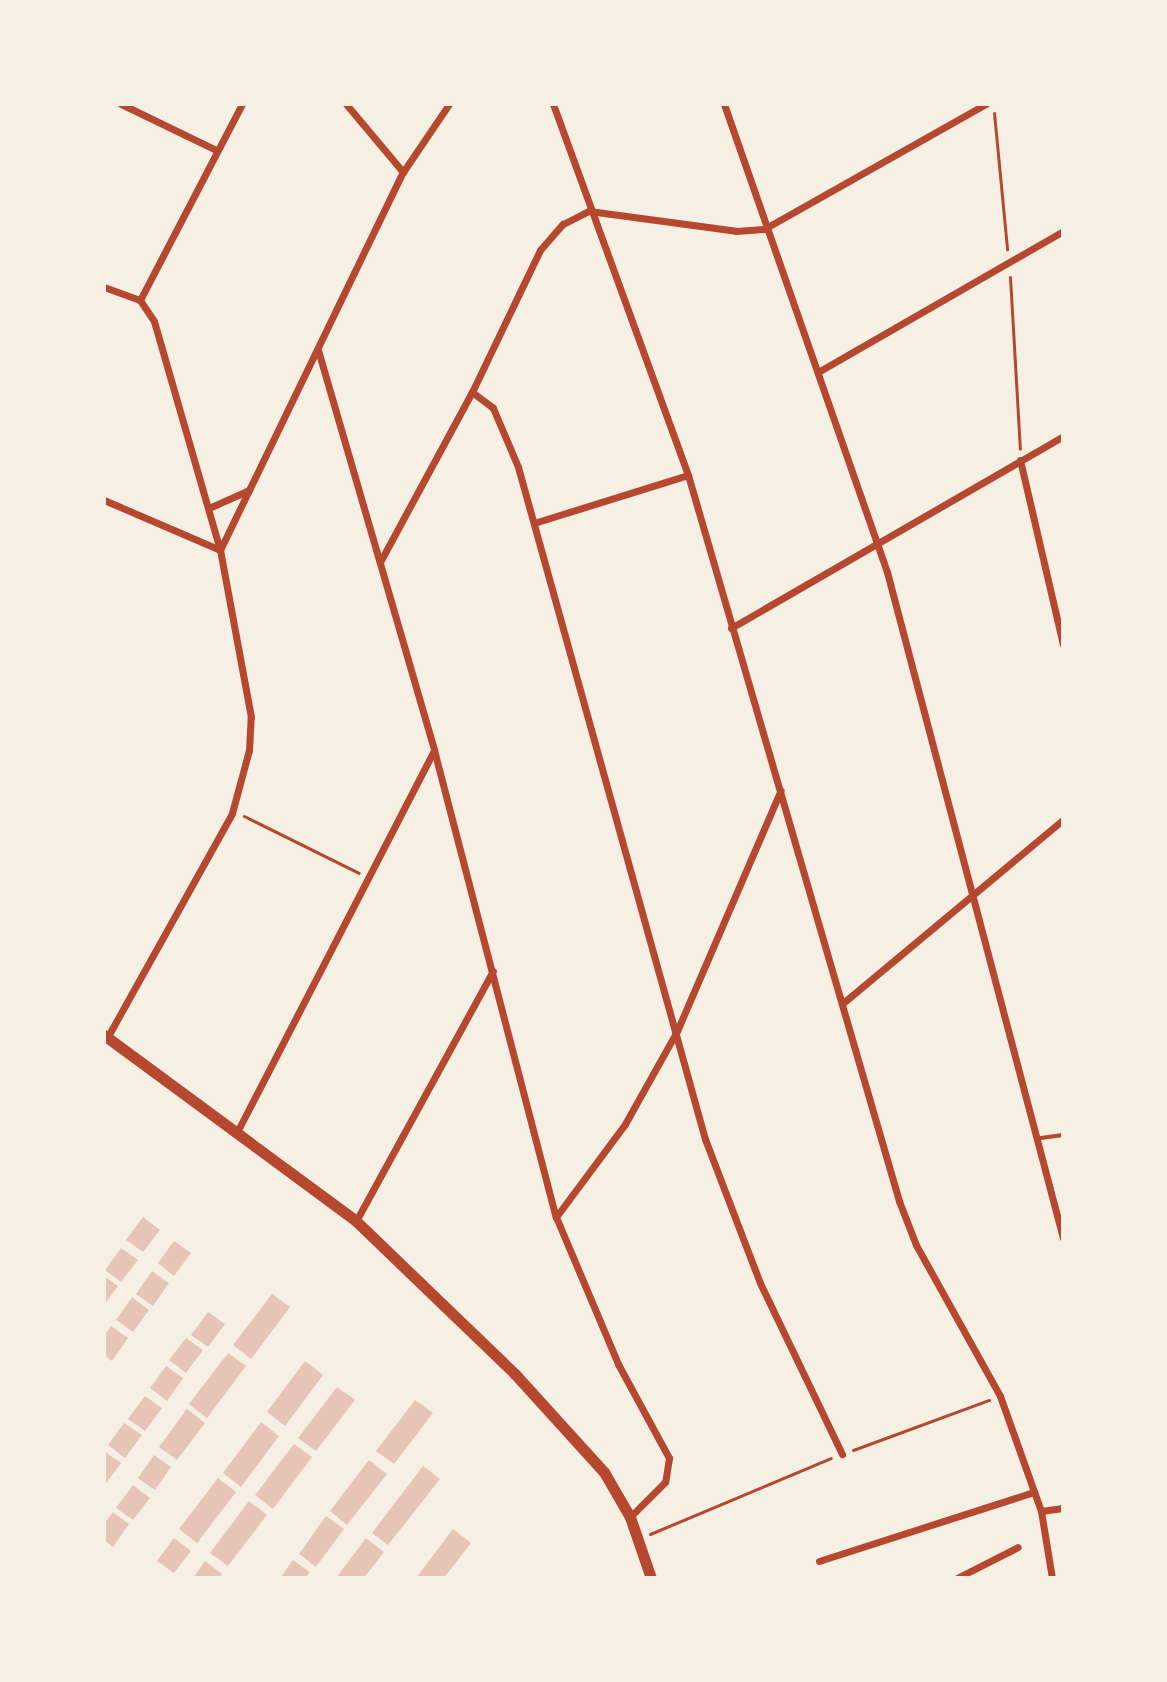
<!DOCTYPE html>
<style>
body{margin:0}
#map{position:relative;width:1167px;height:1682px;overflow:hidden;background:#f6efe4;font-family:Jost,sans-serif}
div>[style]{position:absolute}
.building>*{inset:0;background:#e6c5b7}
.path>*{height:3px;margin:-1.5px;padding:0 1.5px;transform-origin:1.5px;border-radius:1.5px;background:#b5482f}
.service>*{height:4px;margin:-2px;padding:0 2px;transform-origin:2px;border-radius:2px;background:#b5482f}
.minor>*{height:7px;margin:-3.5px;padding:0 3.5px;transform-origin:3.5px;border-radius:3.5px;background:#b5482f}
.secondary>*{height:11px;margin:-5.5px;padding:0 5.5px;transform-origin:5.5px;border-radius:5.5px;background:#b5482f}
span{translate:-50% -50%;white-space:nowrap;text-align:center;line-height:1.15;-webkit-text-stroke:7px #f6efe4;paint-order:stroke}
.frame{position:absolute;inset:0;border:106px solid #f6efe4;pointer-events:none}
</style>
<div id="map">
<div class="building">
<div style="clip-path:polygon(143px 1217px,160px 1230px,143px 1252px,126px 1240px)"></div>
<div style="clip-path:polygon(174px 1241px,191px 1253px,174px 1276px,158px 1263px)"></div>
<div style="clip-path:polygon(121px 1248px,138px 1260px,121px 1282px,105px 1270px)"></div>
<div style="clip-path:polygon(152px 1271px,169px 1283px,153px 1306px,136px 1294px)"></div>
<div style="clip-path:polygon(104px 1276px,118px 1286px,104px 1305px)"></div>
<div style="clip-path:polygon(272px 1294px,290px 1307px,251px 1359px,233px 1345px)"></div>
<div style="clip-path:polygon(132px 1297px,149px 1310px,133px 1332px,116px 1320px)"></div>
<div style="clip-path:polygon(208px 1312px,225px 1324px,208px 1347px,191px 1335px)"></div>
<div style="clip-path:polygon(111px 1326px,128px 1338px,112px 1361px,104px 1355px,104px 1336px)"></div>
<div style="clip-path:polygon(186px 1338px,203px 1350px,186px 1373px,169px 1360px)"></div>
<div style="clip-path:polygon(228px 1353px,246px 1366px,207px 1418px,189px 1404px)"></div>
<div style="clip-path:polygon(305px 1361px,323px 1375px,285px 1426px,267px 1412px)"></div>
<div style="clip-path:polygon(166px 1366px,183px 1378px,167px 1401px,150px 1388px)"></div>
<div style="clip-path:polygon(337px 1387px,355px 1400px,316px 1451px,298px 1438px)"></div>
<div style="clip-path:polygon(145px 1396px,162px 1408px,145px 1431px,128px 1419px)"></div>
<div style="clip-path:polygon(415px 1400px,433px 1413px,394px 1464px,376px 1451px)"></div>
<div style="clip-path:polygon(187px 1409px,205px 1423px,177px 1460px,159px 1447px)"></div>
<div style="clip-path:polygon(261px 1422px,279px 1436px,241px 1487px,223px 1473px)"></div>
<div style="clip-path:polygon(124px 1423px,142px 1435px,125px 1458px,108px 1445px)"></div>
<div style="clip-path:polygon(294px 1444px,312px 1457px,273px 1509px,255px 1495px)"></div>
<div style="clip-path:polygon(104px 1451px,121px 1463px,104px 1486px)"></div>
<div style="clip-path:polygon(154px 1455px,171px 1467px,155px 1490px,138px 1478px)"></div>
<div style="clip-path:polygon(369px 1460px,387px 1474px,347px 1525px,330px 1511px)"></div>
<div style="clip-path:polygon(423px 1466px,440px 1479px,388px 1545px,372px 1533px)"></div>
<div style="clip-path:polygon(218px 1478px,236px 1492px,197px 1543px,179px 1529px)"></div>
<div style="clip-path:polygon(133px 1485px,150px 1498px,133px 1520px,116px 1508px)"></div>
<div style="clip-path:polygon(249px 1501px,267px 1515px,228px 1566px,210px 1553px)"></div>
<div style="clip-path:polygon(113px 1512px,129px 1524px,113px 1547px,104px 1540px,104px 1524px)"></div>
<div style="clip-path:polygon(326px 1516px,344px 1529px,316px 1567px,299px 1554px)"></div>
<div style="clip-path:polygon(453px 1529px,471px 1543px,444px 1578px,416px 1578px)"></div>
<div style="clip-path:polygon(174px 1538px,191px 1551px,174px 1573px,157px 1561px)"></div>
<div style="clip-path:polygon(366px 1538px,384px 1552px,364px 1578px,336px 1578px)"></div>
<div style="clip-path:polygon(293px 1560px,310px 1572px,305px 1578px,280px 1578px)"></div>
<div style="clip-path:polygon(205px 1561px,222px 1574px,219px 1578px,193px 1578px)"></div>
</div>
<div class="path">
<div style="left:994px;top:113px;width:137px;rotate:84.5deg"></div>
<div style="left:1010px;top:277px;width:172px;rotate:86.7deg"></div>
<div style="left:244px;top:816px;width:128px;rotate:26.4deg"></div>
<div style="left:853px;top:1450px;width:145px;rotate:-20.2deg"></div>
<div style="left:650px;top:1534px;width:196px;rotate:-22.8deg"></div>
</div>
<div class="service">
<div style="left:1041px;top:1138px;width:22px;rotate:-8deg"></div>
</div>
<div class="minor">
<div style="left:121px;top:104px;width:106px;rotate:25.8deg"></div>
<div style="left:346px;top:104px;width:89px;rotate:50deg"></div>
<div style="left:553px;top:104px;width:395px;rotate:70deg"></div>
<div style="left:688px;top:475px;width:756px;rotate:73.79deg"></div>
<div style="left:899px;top:1201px;width:47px;rotate:68.9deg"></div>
<div style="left:916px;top:1245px;width:173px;rotate:60.9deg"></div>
<div style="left:1000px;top:1396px;width:122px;rotate:70.4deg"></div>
<div style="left:1041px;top:1511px;width:68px;rotate:80.7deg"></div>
<div style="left:724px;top:104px;width:496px;rotate:70.8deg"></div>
<div style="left:887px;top:572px;width:689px;rotate:75.2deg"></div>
<div style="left:104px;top:287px;width:38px;rotate:20deg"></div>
<div style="left:140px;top:300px;width:221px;rotate:-62.5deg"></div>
<div style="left:318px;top:350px;width:416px;rotate:73.8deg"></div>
<div style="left:434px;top:750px;width:483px;rotate:75.4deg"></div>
<div style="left:556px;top:1217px;width:160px;rotate:67.1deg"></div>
<div style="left:618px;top:1364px;width:107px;rotate:61.5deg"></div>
<div style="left:669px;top:1458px;width:24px;rotate:99deg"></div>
<div style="left:665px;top:1482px;width:49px;rotate:135deg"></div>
<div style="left:818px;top:372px;width:283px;rotate:-29.9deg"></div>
<div style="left:472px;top:392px;width:26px;rotate:37deg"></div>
<div style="left:493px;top:408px;width:64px;rotate:67deg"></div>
<div style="left:518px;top:467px;width:698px;rotate:74.45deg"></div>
<div style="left:705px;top:1139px;width:154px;rotate:69.1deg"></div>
<div style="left:760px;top:1283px;width:190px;rotate:64.4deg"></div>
<div style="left:1020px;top:460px;width:190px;rotate:76.9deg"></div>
<div style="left:104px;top:500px;width:126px;rotate:23.3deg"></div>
<div style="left:209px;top:508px;width:44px;rotate:-24.2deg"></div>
<div style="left:534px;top:523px;width:161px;rotate:-17.3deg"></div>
<div style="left:220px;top:550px;width:420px;rotate:-64.2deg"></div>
<div style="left:403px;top:172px;width:82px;rotate:-55.9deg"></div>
<div style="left:380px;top:562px;width:193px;rotate:-61.6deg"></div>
<div style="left:472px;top:392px;width:157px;rotate:-64.4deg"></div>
<div style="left:540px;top:250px;width:35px;rotate:-49deg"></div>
<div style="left:563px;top:224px;width:29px;rotate:-27deg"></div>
<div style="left:589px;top:211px;width:148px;rotate:7.7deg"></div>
<div style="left:736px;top:231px;width:28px;rotate:-4deg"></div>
<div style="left:764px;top:229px;width:255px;rotate:-29.4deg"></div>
<div style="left:731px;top:628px;width:384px;rotate:-30deg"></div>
<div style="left:843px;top:1003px;width:286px;rotate:-39.8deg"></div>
<div style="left:107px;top:1038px;width:257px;rotate:-60.9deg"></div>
<div style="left:232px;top:813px;width:65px;rotate:-74.9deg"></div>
<div style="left:249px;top:750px;width:33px;rotate:-87deg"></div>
<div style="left:251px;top:717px;width:170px;rotate:-100.5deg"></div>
<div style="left:220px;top:550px;width:238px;rotate:-106.1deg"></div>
<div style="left:154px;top:321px;width:25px;rotate:-124deg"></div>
<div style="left:236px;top:1134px;width:432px;rotate:-62.7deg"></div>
<div style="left:556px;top:1217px;width:116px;rotate:-53.4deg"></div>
<div style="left:625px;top:1124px;width:107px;rotate:-60.8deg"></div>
<div style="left:677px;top:1031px;width:262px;rotate:-66.7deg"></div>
<div style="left:356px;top:1221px;width:285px;rotate:-61.3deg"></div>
<div style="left:1041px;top:1511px;width:22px;rotate:-8deg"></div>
<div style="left:819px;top:1561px;width:226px;rotate:-17.8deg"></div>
<div style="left:957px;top:1578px;width:68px;rotate:-26.9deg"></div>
</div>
<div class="secondary">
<div style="left:104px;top:1035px;width:313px;rotate:36.4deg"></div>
<div style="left:356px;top:1221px;width:221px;rotate:43.9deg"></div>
<div style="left:515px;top:1374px;width:132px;rotate:47.8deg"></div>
<div style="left:604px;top:1472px;width:52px;rotate:60deg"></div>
<div style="left:630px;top:1517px;width:65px;rotate:71deg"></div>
</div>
<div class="frame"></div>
</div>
